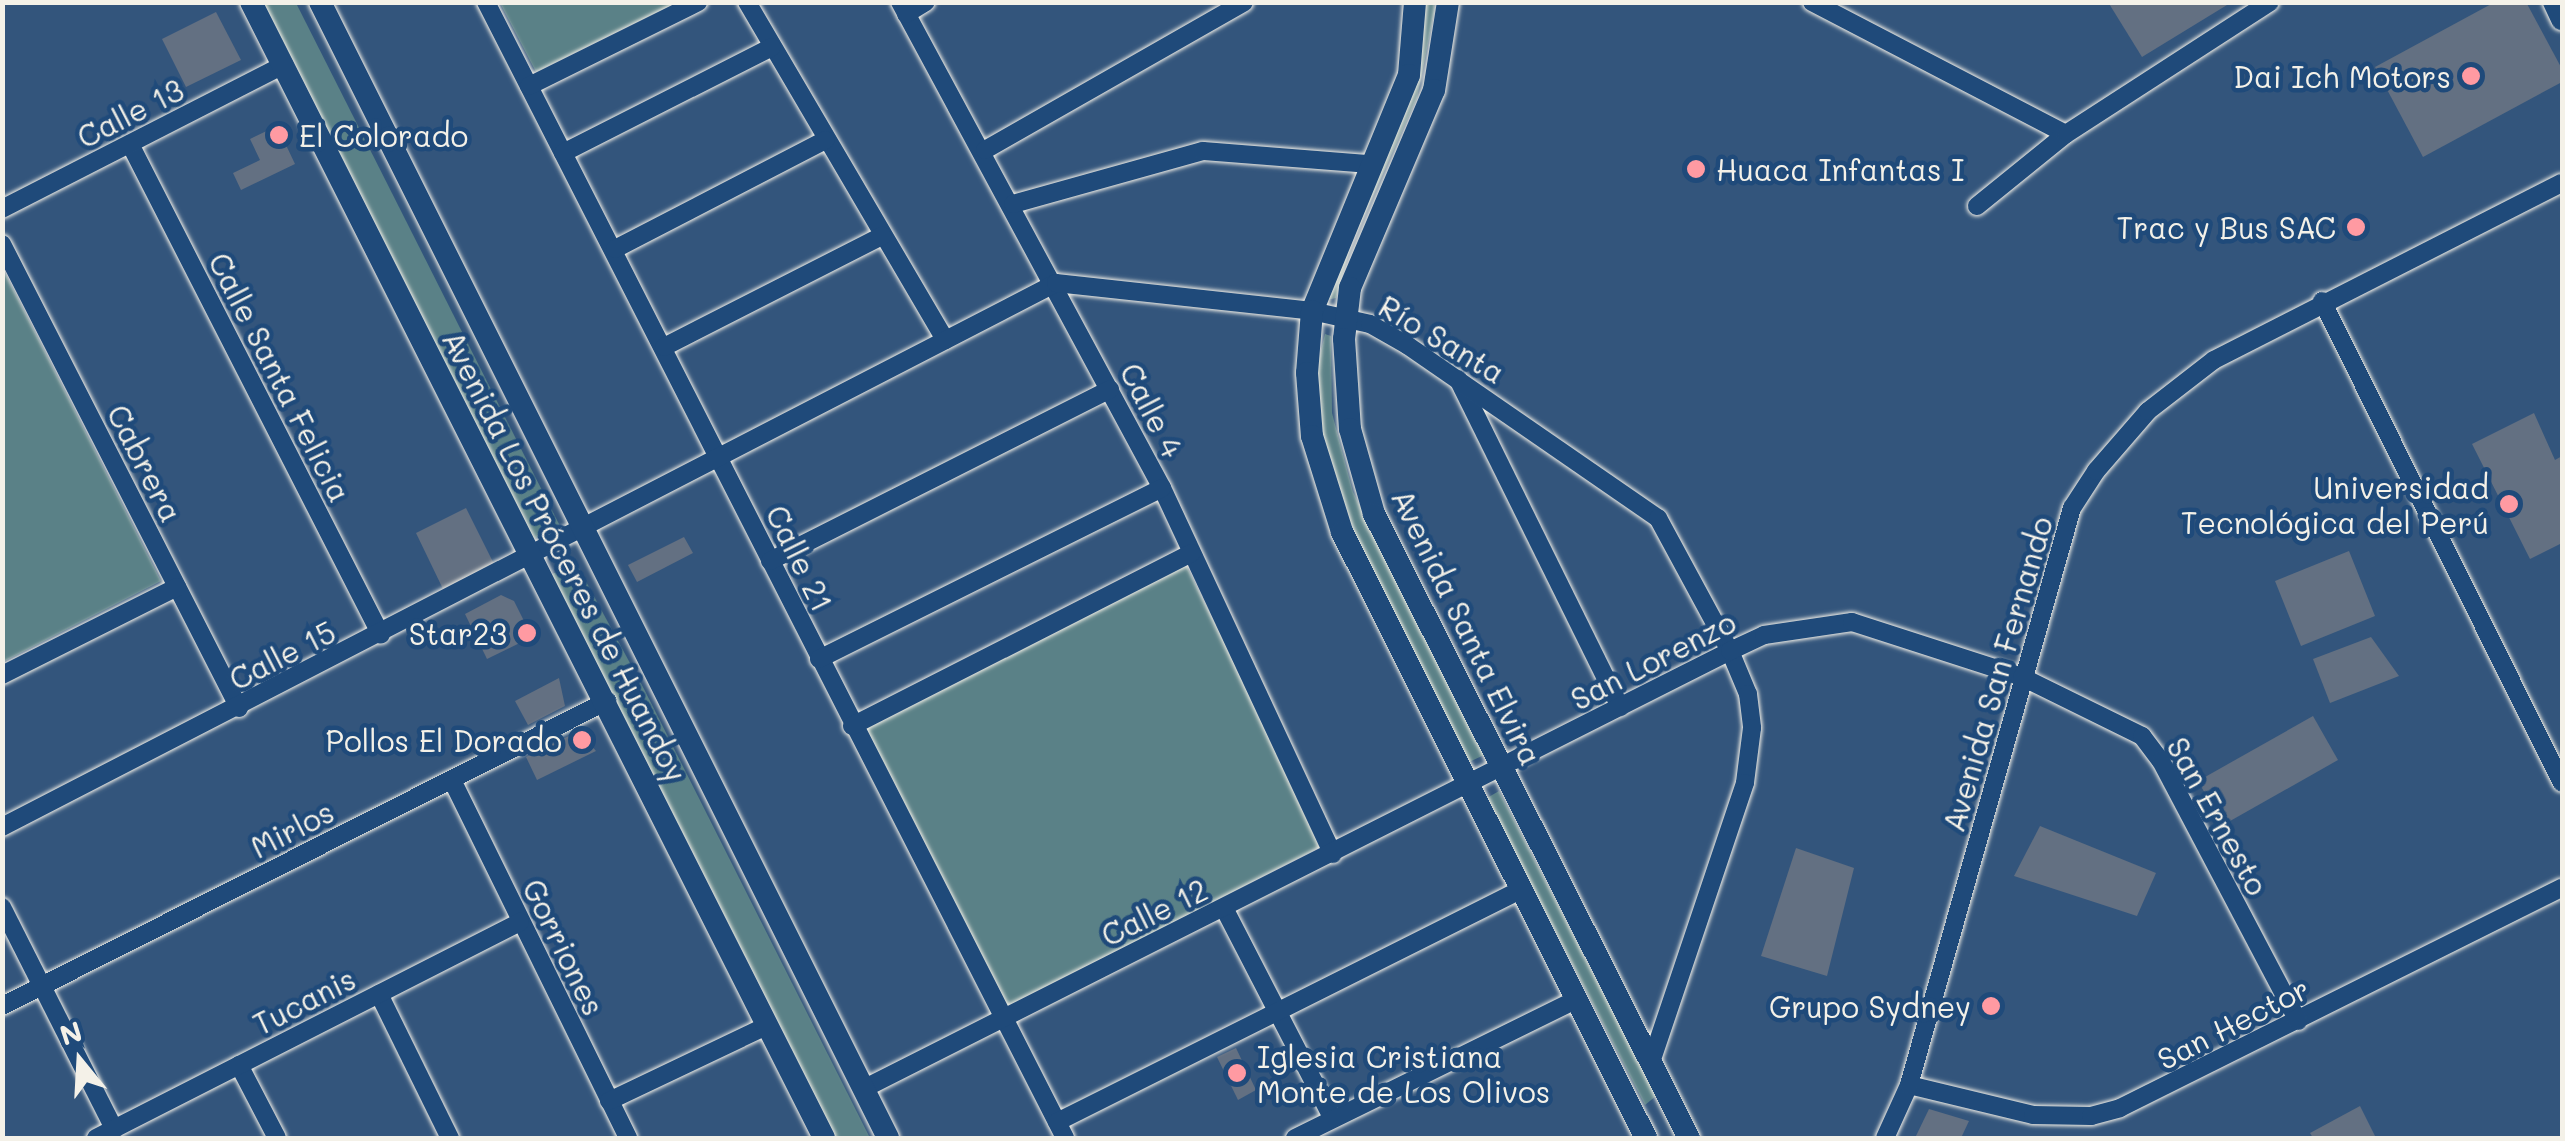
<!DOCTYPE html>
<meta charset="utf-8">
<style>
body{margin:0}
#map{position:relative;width:2565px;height:1141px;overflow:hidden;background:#33557c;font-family:Mali,sans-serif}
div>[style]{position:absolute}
.green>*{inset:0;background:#5a8187}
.building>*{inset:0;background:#637082}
.roads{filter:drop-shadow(0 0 2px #f4f1e8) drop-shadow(0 0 2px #f4f1e8)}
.street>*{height:18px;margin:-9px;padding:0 9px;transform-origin:9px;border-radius:9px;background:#1f4a7a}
.secondary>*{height:22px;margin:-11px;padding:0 11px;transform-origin:11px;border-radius:11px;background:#1f4a7a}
.dots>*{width:28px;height:28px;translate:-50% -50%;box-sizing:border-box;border:5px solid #1f4a7a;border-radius:50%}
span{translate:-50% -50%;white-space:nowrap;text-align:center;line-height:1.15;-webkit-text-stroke:9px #1f4a7a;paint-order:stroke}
.poi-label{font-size:30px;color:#f4f1e8}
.right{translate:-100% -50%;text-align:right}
.left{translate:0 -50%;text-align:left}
.street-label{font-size:30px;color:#f4f1e8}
.frame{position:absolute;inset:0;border:5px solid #f4f1e8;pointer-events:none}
.north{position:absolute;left:30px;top:1011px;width:100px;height:100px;-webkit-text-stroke:8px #1f4a7a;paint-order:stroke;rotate:342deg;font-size:28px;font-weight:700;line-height:40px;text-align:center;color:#f4f1e8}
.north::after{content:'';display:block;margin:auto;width:35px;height:45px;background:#f4f1e8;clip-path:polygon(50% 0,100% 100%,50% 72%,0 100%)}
</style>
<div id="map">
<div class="green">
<div style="clip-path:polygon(259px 3px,296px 3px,561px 528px,530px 540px)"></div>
<div style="clip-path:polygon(500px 3px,676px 3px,536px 72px)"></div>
<div style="clip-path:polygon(1423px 3px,1434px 3px,1435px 9px,1417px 98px,1351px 245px,1336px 298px,1326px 300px)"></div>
<div style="clip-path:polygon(2px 267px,161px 581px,3px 662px,2px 662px)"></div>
<div style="clip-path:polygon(1325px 334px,1331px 336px,1332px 413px,1353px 492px,1484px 755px,1467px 763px,1355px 543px,1319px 428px,1316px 370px)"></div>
<div style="clip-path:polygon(1184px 561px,1324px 845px,1004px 1010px,862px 727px)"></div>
<div style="clip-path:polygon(576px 563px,644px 689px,870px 1138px,833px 1138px,548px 576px)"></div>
<div style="clip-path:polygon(1499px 791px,1656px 1096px,1645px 1105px,1487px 798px)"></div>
</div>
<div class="building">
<div style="clip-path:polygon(2108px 2px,2226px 2px,2227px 5px,2142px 57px)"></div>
<div style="clip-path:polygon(2495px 2px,2526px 2px,2562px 69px,2562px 82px,2423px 157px,2375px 67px)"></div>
<div style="clip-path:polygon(216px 12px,241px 60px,186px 87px,162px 39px)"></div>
<div style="clip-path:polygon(277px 126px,295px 164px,241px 190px,233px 173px,260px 160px,250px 139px)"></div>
<div style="clip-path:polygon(2534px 413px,2555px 460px,2562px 456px,2562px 543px,2530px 559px,2472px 444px)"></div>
<div style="clip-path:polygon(466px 508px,494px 564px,443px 589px,416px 533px)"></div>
<div style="clip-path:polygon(684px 537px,693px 553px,637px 582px,628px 565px)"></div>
<div style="clip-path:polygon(2349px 551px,2375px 616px,2301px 646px,2275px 581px)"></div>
<div style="clip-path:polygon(501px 595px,514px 601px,532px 637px,487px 659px,465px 614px)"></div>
<div style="clip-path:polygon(2371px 637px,2399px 676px,2330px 703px,2313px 659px)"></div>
<div style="clip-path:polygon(559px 678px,565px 706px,528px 725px,515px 701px)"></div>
<div style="clip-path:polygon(2313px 716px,2338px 760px,2223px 825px,2198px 781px)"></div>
<div style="clip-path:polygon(579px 731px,596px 751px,537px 780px,526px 757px)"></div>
<div style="clip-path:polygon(2040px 826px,2156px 873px,2137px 916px,2014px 876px)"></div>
<div style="clip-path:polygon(1796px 848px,1854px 868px,1827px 976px,1761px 956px)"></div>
<div style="clip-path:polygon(1236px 1048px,1256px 1090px,1238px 1100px,1217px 1057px)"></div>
<div style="clip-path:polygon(2360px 1106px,2376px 1138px,2313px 1138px,2310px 1133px)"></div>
<div style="clip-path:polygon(1929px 1109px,1969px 1121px,1961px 1138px,1915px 1138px)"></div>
</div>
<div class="roads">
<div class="street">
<div style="left:486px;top:2px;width:1275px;rotate:62.99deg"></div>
<div style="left:747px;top:2px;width:392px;rotate:59.6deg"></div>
<div style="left:900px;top:2px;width:552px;rotate:61.67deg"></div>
<div style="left:1162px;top:488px;width:404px;rotate:65deg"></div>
<div style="left:1812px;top:2px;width:286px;rotate:27.5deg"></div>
<div style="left:906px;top:14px;width:23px;rotate:-31deg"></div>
<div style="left:529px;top:86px;width:189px;rotate:-26.4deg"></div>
<div style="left:130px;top:144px;width:551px;rotate:62.92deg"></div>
<div style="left:985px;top:150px;width:298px;rotate:-29.7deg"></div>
<div style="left:563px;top:153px;width:234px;rotate:-26.9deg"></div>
<div style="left:1013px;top:204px;width:197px;rotate:-15.6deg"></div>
<div style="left:1203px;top:151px;width:168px;rotate:4.5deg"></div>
<div style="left:1977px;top:206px;width:114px;rotate:-39deg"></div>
<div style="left:2066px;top:134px;width:243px;rotate:-32.9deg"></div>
<div style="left:2px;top:209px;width:317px;rotate:-27.1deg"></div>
<div style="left:2px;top:244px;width:521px;rotate:62.94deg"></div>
<div style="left:615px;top:249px;width:237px;rotate:-27.4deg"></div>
<div style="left:2322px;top:301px;width:538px;rotate:63.53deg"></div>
<div style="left:664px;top:347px;width:245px;rotate:-27deg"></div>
<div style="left:1458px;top:379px;width:366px;rotate:63.7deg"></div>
<div style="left:770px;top:561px;width:381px;rotate:-26.8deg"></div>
<div style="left:819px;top:659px;width:383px;rotate:-26.5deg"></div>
<div style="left:2px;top:675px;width:196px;rotate:-26.7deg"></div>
<div style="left:852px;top:726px;width:381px;rotate:-27deg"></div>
<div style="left:452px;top:780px;width:399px;rotate:63.8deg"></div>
<div style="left:2px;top:827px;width:1186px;rotate:-27.3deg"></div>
<div style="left:1056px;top:283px;width:258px;rotate:6.2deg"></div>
<div style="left:1312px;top:311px;width:59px;rotate:12.6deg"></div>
<div style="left:1370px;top:324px;width:43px;rotate:29.6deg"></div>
<div style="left:1407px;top:345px;width:305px;rotate:34.6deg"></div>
<div style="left:1658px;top:518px;width:151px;rotate:61.6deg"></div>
<div style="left:1730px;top:651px;width:47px;rotate:67.3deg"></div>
<div style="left:1748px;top:694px;width:34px;rotate:83deg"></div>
<div style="left:1752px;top:728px;width:55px;rotate:97.3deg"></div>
<div style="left:1745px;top:783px;width:294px;rotate:108.6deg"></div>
<div style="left:2px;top:907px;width:249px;rotate:63.2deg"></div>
<div style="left:1224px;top:908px;width:237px;rotate:62.7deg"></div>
<div style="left:379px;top:994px;width:161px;rotate:63.8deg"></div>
<div style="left:2px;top:1006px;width:678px;rotate:-26.75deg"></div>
<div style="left:239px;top:1065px;width:82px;rotate:62.5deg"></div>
<div style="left:1909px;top:1085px;width:128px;rotate:13.6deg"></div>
<div style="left:2033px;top:1115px;width:58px;rotate:1deg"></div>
<div style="left:2091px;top:1116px;width:30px;rotate:-15deg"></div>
<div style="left:2120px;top:1108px;width:494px;rotate:-26.5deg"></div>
<div style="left:863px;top:1089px;width:971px;rotate:-26.8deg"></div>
<div style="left:1730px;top:651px;width:38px;rotate:-25deg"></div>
<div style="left:1764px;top:635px;width:89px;rotate:-8.4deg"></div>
<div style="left:1852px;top:622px;width:179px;rotate:17.9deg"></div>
<div style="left:2022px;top:677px;width:134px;rotate:26.2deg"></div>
<div style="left:2142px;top:736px;width:31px;rotate:53deg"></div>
<div style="left:2161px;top:761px;width:294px;rotate:62.2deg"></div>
<div style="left:609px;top:1101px;width:174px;rotate:-25.5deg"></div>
<div style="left:1057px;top:1122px;width:520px;rotate:-26.61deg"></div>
<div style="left:96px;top:1138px;width:476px;rotate:-27deg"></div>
<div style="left:1295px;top:1138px;width:315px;rotate:-26.2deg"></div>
<div style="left:1885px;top:1138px;width:58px;rotate:-65.6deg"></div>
<div style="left:1909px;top:1085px;width:600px;rotate:-74.23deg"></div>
<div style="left:2072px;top:508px;width:44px;rotate:-57deg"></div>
<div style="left:2096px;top:471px;width:79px;rotate:-49.1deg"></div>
<div style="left:2148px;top:411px;width:83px;rotate:-37.7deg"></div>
<div style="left:2214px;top:360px;width:390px;rotate:-27deg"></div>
</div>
<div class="secondary">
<div style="left:251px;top:2px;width:1272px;rotate:63.23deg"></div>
<div style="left:320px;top:2px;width:1270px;rotate:63.43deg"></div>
<div style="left:1415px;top:2px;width:73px;rotate:94.7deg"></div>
<div style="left:1409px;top:75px;width:255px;rotate:112.3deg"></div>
<div style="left:1312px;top:311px;width:62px;rotate:94.6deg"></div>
<div style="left:1307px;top:373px;width:63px;rotate:85.5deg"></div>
<div style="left:1312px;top:436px;width:101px;rotate:72.6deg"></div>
<div style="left:1342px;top:532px;width:678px;rotate:63.36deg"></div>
<div style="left:1448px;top:2px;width:89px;rotate:99deg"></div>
<div style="left:1434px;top:90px;width:215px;rotate:113deg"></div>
<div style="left:1350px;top:288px;width:51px;rotate:96.7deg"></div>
<div style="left:1344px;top:339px;width:90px;rotate:86.2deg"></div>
<div style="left:1350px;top:429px;width:88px;rotate:74.2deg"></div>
<div style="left:1374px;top:514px;width:699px;rotate:63.22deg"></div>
<div style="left:2554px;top:2px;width:19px;rotate:65deg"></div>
</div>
</div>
<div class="dots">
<div style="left:2471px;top:76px;background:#ff9aa2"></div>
<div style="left:279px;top:135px;background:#ff9aa2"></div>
<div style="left:1696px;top:169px;background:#ff9aa2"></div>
<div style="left:2356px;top:227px;background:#ff9aa2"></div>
<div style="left:2509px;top:504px;background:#ff9aa2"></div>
<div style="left:527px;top:633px;background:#ff9aa2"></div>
<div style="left:582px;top:740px;background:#ff9aa2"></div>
<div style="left:1991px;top:1006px;background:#ff9aa2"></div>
<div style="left:1237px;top:1073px;background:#ff9aa2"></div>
</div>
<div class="poi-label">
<span class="right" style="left:2451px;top:76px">Dai Ich Motors</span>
<span class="left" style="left:299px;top:135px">El Colorado</span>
<span class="left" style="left:1716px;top:169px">Huaca Infantas I</span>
<span class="right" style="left:2336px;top:227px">Trac y Bus SAC</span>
<span class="right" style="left:2489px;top:504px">Universidad<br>Tecnológica del Perú</span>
<span class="right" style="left:507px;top:633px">Star23</span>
<span class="right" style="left:562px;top:740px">Pollos El Dorado</span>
<span class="right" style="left:1971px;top:1006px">Grupo Sydney</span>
<span class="left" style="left:1257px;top:1073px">Iglesia Cristiana<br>Monte de Los Olivos</span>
</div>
<div class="street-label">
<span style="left:130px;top:113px;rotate:-27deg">Calle 13</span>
<span style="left:1442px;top:339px;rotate:31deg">Río Santa</span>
<span style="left:280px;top:377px;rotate:63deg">Calle Santa Felicia</span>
<span style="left:1152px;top:410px;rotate:63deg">Calle 4</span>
<span style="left:145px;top:463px;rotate:63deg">Cabrera</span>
<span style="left:565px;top:556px;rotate:63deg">Avenida Los Próceres de Huandoy</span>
<span style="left:800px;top:558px;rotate:64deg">Calle 21</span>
<span style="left:1467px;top:627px;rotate:64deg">Avenida Santa Elvira</span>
<span style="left:282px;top:655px;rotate:-27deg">Calle 15</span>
<span style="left:1653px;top:660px;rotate:-27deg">San Lorenzo</span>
<span style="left:1997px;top:674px;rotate:-74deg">Avenida San Fernando</span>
<span style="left:2218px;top:816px;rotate:61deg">San Ernesto</span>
<span style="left:292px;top:829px;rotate:-27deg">Mirlos</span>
<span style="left:1154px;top:912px;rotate:-26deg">Calle 12</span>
<span style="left:564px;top:947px;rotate:64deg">Gorriones</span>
<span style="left:304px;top:1001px;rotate:-27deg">Tucanis</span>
<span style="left:2233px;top:1023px;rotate:-27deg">San Hector</span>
</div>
<div class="frame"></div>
<div class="north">N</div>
</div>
